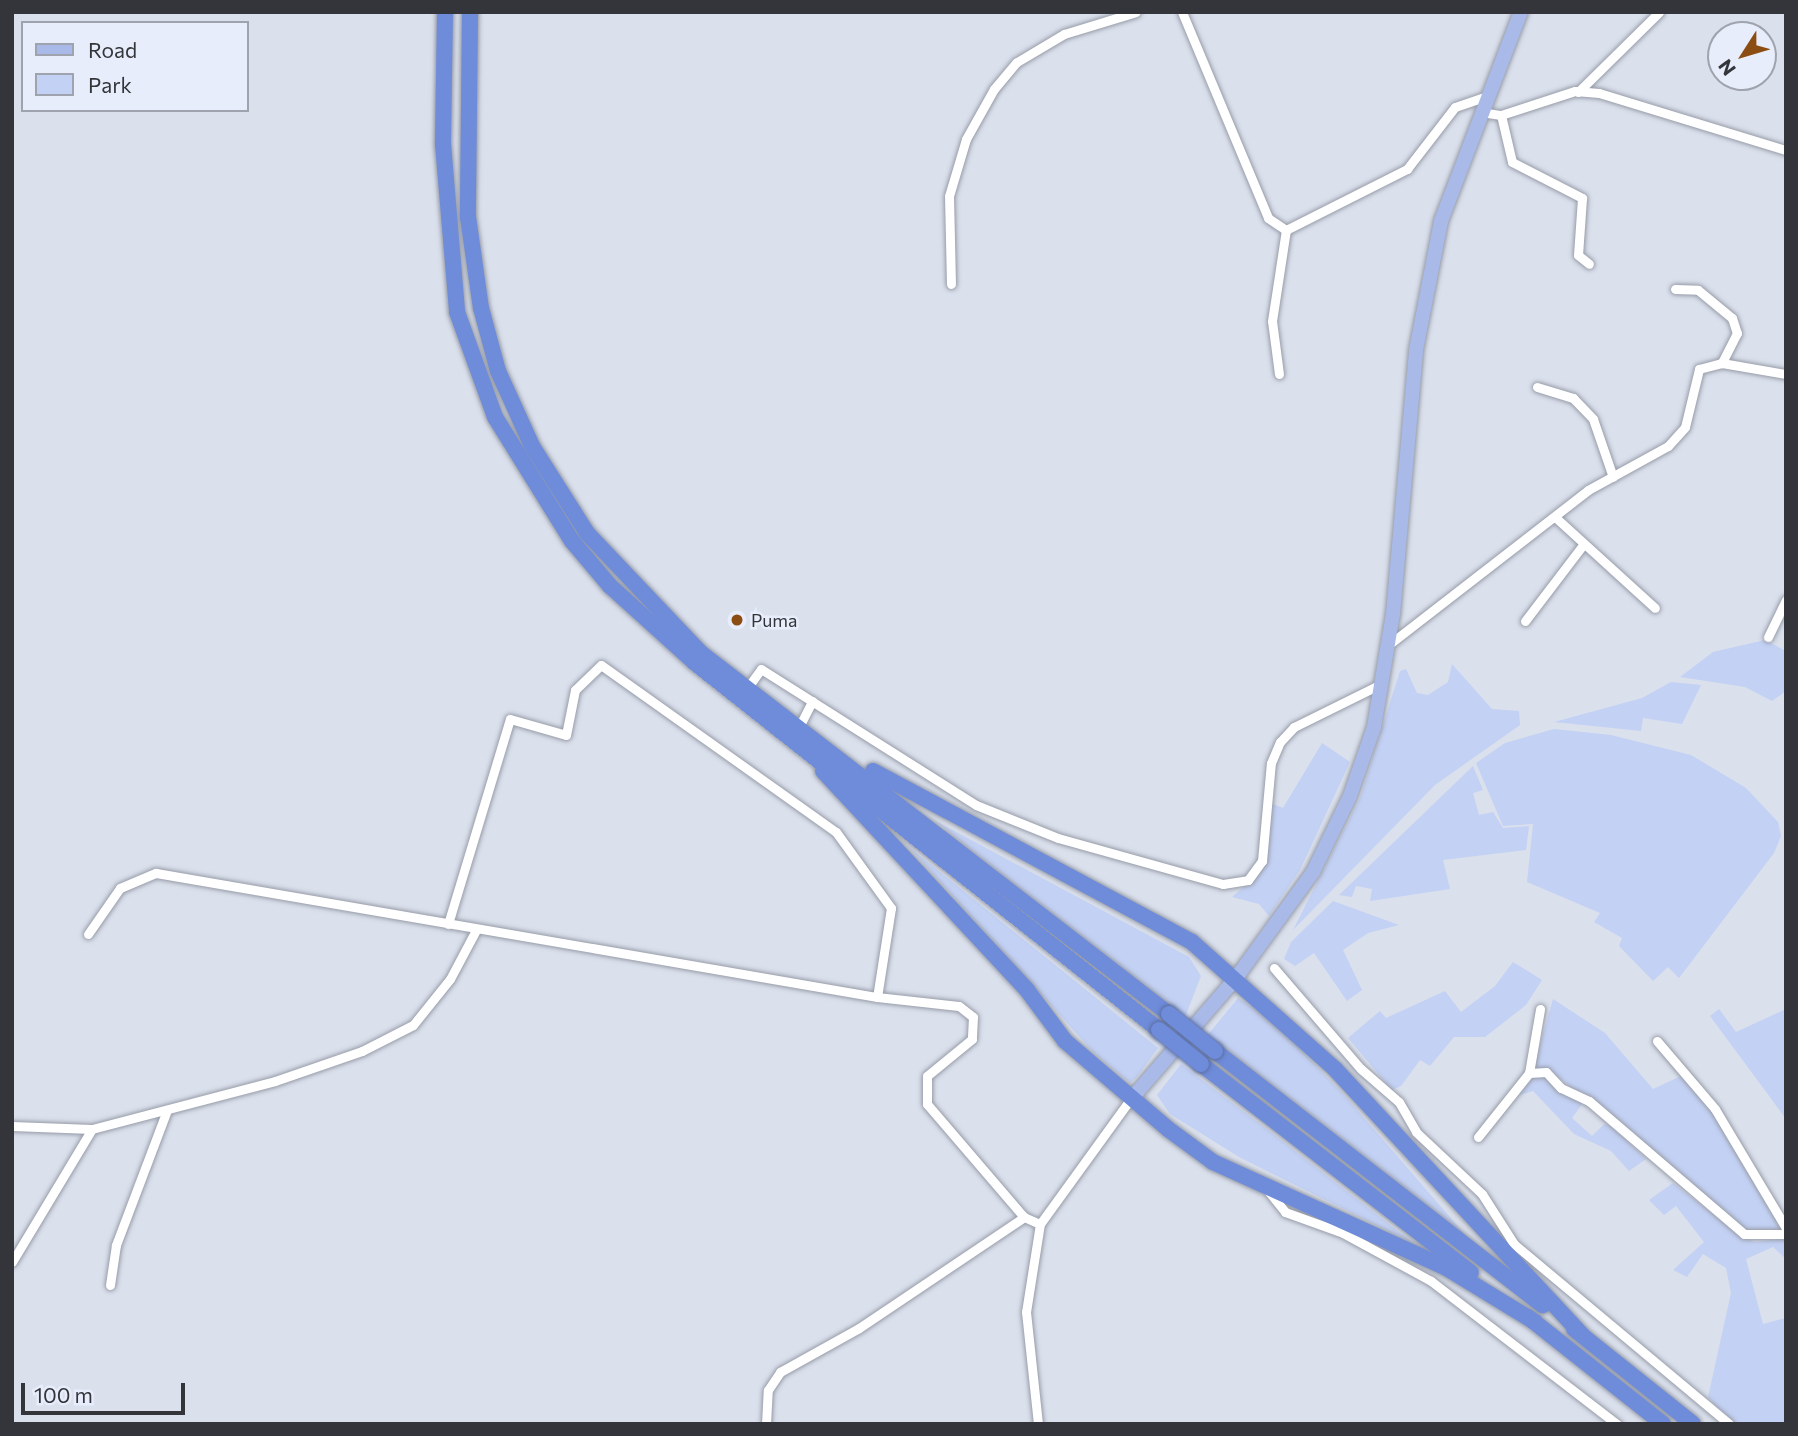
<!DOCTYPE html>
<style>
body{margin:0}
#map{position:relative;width:1798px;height:1436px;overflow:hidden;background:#dae0ec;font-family:Commissioner,sans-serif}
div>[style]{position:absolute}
.green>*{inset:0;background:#c3d1f4}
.roads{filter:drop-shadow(0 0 2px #979ca8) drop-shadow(0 0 2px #979ca8)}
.minor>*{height:9px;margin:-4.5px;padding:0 4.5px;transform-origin:4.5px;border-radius:4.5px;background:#fff}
.primary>*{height:14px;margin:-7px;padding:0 7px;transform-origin:7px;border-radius:7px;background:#a9bae9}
.motorway>*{height:16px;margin:-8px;padding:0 8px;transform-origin:8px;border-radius:8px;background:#6f8cda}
.bridges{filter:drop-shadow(0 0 2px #5a6ea2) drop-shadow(0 0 2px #5a6ea2)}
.motorway-bridge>*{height:16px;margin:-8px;padding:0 8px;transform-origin:8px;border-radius:8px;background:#6f8cda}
.dots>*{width:19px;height:19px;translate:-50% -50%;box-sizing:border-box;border:4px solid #e7edfa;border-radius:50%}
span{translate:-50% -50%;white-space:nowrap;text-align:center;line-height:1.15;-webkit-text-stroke:5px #e7edfa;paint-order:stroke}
.poi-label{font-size:18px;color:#33353a}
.left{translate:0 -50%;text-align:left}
.frame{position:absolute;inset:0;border:14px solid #33353a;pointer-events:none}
.legend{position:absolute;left:21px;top:21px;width:228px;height:91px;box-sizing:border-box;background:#e7edfa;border:2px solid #9fa3ad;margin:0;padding:9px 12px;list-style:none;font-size:21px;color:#33353a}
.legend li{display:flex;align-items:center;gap:14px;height:35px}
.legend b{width:35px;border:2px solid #9fa3ad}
.north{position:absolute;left:1707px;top:21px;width:70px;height:70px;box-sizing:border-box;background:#e7edfa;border:2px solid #9fa3ad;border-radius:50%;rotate:233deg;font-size:19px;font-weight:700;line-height:28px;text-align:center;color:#33353a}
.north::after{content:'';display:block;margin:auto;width:24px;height:32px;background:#8c4d13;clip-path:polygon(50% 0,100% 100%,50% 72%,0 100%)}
.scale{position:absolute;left:21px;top:1383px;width:164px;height:32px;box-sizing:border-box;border:4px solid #33353a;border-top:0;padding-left:9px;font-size:21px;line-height:24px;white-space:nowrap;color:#33353a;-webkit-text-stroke:5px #e7edfa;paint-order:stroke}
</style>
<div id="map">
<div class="green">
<div style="clip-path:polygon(1765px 640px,1786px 651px,1786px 691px,1772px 701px,1745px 687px,1680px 677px,1713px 652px)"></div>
<div style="clip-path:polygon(1452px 664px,1492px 709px,1519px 711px,1520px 725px,1435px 785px,1293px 930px,1360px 798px,1400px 671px,1406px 669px,1417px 693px,1428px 695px,1448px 682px)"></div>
<div style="clip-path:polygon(1671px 682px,1701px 685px,1682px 724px,1643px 718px,1641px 731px,1554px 722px,1642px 698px)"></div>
<div style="clip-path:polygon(1554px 729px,1611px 735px,1691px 755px,1746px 788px,1778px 822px,1781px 836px,1774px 853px,1679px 978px,1668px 967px,1653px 981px,1619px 946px,1622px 938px,1594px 922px,1600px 913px,1527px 882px,1533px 824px,1503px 826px,1476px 763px,1505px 743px)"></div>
<div style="clip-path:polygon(1322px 743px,1350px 762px,1300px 870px,1269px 916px,1259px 904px,1232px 897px,1262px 871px,1271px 803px,1283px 808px)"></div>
<div style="clip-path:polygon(1473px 766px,1483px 790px,1473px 793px,1479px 815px,1493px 812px,1503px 828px,1529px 826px,1526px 850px,1443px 860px,1450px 889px,1370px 901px,1372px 889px,1356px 886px,1352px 897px,1339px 895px)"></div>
<div style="clip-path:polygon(934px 820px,1189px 957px,1201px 976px,1184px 1020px)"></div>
<div style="clip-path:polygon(908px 846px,1158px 1048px,1137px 1077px,1130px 1083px,1094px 1053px)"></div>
<div style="clip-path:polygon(1333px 901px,1399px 925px,1368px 933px,1343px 950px,1362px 990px,1347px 1001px,1314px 953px,1295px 966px,1284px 959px,1291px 942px)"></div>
<div style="clip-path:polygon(1513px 962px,1542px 980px,1526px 1005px,1485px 1037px,1454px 1037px,1430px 1066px,1420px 1060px,1401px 1086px,1392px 1090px,1348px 1038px,1380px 1011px,1386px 1018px,1445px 991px,1461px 1012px,1495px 986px)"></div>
<div style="clip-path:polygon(1238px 998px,1271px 1019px,1346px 1097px,1476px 1247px,1206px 1037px)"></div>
<div style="clip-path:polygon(1553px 999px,1605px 1033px,1653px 1089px,1683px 1075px,1717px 1116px,1782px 1231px,1751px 1235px,1551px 1071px,1533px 1070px)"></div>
<div style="clip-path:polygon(1719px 1009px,1736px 1032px,1786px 1009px,1786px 1119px,1710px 1016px)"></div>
<div style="clip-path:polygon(1181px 1064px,1268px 1130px,1416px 1245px,1239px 1157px,1170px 1114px,1157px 1095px)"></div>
<div style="clip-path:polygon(1545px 1075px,1583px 1103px,1572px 1118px,1592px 1136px,1604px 1124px,1612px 1127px,1646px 1159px,1629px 1171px,1611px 1151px,1574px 1134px,1533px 1091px,1520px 1095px,1530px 1077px)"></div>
<div style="clip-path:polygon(1673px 1183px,1739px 1235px,1755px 1242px,1786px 1238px,1786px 1259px,1773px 1247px,1746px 1259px,1763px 1324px,1786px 1318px,1786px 1424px,1732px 1424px,1708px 1397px,1731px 1293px,1726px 1268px,1703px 1254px,1687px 1277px,1673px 1270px,1704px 1242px,1676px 1206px,1664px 1215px,1649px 1200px)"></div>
</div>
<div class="roads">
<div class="minor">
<div style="left:1182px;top:12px;width:223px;rotate:67.3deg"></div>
<div style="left:1268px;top:218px;width:22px;rotate:34deg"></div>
<div style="left:1286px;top:230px;width:136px;rotate:-26.8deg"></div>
<div style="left:1407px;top:169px;width:78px;rotate:-52.3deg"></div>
<div style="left:1455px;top:107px;width:34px;rotate:-19deg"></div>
<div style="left:1578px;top:92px;width:114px;rotate:-44.6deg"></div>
<div style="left:1481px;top:112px;width:20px;rotate:9deg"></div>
<div style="left:1501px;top:115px;width:78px;rotate:-18deg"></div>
<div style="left:1575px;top:91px;width:24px;rotate:5deg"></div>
<div style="left:1599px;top:93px;width:195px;rotate:17deg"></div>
<div style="left:1501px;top:115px;width:48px;rotate:76.8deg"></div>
<div style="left:1512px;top:162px;width:79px;rotate:27.2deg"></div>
<div style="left:1582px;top:198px;width:57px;rotate:94deg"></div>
<div style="left:1578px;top:255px;width:14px;rotate:39deg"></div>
<div style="left:951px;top:284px;width:88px;rotate:-91.3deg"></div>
<div style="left:949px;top:196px;width:59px;rotate:-73.4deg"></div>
<div style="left:966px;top:139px;width:57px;rotate:-60.8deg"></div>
<div style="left:994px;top:89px;width:35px;rotate:-50deg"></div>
<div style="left:1017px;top:62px;width:55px;rotate:-30.8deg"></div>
<div style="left:1064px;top:34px;width:75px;rotate:-17deg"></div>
<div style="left:1675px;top:289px;width:23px;rotate:2deg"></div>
<div style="left:1698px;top:290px;width:44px;rotate:39.5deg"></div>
<div style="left:1732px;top:318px;width:16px;rotate:72deg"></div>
<div style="left:1737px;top:333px;width:34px;rotate:117deg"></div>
<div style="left:1279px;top:374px;width:53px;rotate:-97.5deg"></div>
<div style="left:1272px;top:321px;width:92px;rotate:-81.3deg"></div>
<div style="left:1537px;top:387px;width:38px;rotate:17deg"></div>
<div style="left:1573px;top:398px;width:29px;rotate:46deg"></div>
<div style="left:1593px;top:419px;width:61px;rotate:71deg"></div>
<div style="left:1555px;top:517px;width:135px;rotate:42.3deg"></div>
<div style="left:1525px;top:621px;width:96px;rotate:-52.7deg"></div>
<div style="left:1768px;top:637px;width:41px;rotate:-64.1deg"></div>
<div style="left:1387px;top:646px;width:254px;rotate:-37.8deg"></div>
<div style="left:1588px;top:490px;width:91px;rotate:-28.8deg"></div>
<div style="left:1668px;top:446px;width:25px;rotate:-48deg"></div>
<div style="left:1685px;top:427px;width:60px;rotate:-76.4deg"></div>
<div style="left:1699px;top:369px;width:24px;rotate:-15deg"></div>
<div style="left:1722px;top:363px;width:65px;rotate:9.8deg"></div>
<div style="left:748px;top:687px;width:22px;rotate:-54deg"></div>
<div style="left:761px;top:669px;width:254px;rotate:32.3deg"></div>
<div style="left:976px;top:805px;width:88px;rotate:21.9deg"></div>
<div style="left:1058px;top:838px;width:171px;rotate:15.6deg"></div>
<div style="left:1223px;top:884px;width:25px;rotate:-9deg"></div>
<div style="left:1248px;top:880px;width:24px;rotate:-54deg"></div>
<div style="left:1262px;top:861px;width:98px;rotate:-84.8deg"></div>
<div style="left:1271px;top:763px;width:23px;rotate:-67deg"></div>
<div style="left:1280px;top:742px;width:21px;rotate:-47deg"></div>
<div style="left:1294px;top:727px;width:97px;rotate:-26.3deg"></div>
<div style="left:800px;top:725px;width:27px;rotate:-63deg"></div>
<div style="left:448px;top:924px;width:214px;rotate:-73.2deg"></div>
<div style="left:510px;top:719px;width:58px;rotate:15.9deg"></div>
<div style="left:566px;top:735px;width:46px;rotate:-78.7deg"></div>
<div style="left:575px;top:690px;width:36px;rotate:-44deg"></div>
<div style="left:601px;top:665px;width:288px;rotate:35.4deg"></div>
<div style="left:836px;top:832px;width:94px;rotate:54.1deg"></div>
<div style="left:891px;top:908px;width:90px;rotate:98.9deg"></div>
<div style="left:88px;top:934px;width:56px;rotate:-55.2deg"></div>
<div style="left:120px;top:888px;width:39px;rotate:-23deg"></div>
<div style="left:156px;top:873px;width:732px;rotate:9.76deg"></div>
<div style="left:877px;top:997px;width:82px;rotate:6.3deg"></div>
<div style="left:959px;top:1006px;width:18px;rotate:38deg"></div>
<div style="left:973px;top:1017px;width:22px;rotate:93deg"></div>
<div style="left:972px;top:1039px;width:58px;rotate:140.6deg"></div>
<div style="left:927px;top:1076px;width:28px;rotate:90deg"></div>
<div style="left:927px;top:1104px;width:149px;rotate:49.4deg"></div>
<div style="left:1024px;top:1217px;width:17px;rotate:24deg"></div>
<div style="left:1274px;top:968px;width:133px;rotate:49.3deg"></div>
<div style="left:1361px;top:1069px;width:50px;rotate:41deg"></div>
<div style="left:1399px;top:1102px;width:34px;rotate:60deg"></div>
<div style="left:1416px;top:1132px;width:91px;rotate:43.2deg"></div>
<div style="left:1482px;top:1194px;width:59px;rotate:57.4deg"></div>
<div style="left:1514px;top:1244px;width:280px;rotate:39.9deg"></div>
<div style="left:1657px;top:1041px;width:89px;rotate:49.5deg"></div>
<div style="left:1715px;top:1109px;width:139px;rotate:59.2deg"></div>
<div style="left:1529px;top:1073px;width:17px;rotate:-3deg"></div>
<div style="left:1546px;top:1072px;width:22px;rotate:47deg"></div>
<div style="left:1561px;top:1088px;width:31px;rotate:25deg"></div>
<div style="left:1589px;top:1101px;width:204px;rotate:40.6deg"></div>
<div style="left:1744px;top:1234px;width:42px"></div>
<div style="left:12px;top:1126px;width:80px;rotate:2.1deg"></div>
<div style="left:1478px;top:1137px;width:82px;rotate:-51.4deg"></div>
<div style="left:1529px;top:1073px;width:65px;rotate:-80.2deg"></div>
<div style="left:1265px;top:1187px;width:32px;rotate:51deg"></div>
<div style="left:1285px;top:1212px;width:62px;rotate:19.9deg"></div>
<div style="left:1343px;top:1233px;width:100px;rotate:28.6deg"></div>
<div style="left:1431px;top:1281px;width:235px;rotate:37.6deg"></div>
<div style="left:12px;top:1262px;width:155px;rotate:-59deg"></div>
<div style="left:92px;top:1129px;width:189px;rotate:-14.7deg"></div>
<div style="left:275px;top:1081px;width:92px;rotate:-19deg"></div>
<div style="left:362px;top:1051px;width:57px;rotate:-27deg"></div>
<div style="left:413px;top:1025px;width:59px;rotate:-51.2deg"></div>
<div style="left:450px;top:979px;width:55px;rotate:-62deg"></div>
<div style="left:110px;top:1285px;width:40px;rotate:-81.5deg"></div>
<div style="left:116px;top:1245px;width:144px;rotate:-69.3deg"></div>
<div style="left:766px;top:1424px;width:34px;rotate:-87deg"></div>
<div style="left:768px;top:1390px;width:22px;rotate:-56deg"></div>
<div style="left:780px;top:1372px;width:90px;rotate:-29.1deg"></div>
<div style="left:859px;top:1328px;width:199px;rotate:-33.9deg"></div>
<div style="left:1038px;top:1424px;width:113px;rotate:-96.1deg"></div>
<div style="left:1026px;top:1312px;width:89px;rotate:-81deg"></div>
<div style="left:1040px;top:1224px;width:157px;rotate:-54.1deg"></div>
</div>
<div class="primary">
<div style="left:1133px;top:1097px;width:157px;rotate:-49.1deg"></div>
<div style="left:1236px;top:978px;width:131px;rotate:-54deg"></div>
<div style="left:1313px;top:872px;width:85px;rotate:-64deg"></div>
<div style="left:1350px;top:796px;width:73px;rotate:-70.8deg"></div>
<div style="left:1374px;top:727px;width:115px;rotate:-80.5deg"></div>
<div style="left:1393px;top:614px;width:265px;rotate:-85deg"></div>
<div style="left:1416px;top:350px;width:131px;rotate:-79deg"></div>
<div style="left:1441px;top:221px;width:224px;rotate:-69.1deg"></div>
</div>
<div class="motorway">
<div style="left:445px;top:12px;width:132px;rotate:90.9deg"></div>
<div style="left:443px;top:144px;width:169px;rotate:85.2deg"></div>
<div style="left:457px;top:312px;width:112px;rotate:70.1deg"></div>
<div style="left:495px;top:417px;width:146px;rotate:58.2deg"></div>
<div style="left:572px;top:541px;width:59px;rotate:49.8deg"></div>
<div style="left:610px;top:586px;width:113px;rotate:42.1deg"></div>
<div style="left:694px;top:662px;width:593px;rotate:38.36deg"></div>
<div style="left:470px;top:12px;width:205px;rotate:90.6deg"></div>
<div style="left:468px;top:217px;width:92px;rotate:81.9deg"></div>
<div style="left:481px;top:308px;width:65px;rotate:74.9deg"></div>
<div style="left:498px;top:371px;width:82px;rotate:65.6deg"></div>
<div style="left:532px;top:446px;width:103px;rotate:57.7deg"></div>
<div style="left:587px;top:533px;width:166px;rotate:46.5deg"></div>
<div style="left:701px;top:653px;width:591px;rotate:37.65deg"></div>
<div style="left:823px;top:771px;width:299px;rotate:47deg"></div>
<div style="left:1027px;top:990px;width:64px;rotate:53.3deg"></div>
<div style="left:1065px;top:1041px;width:135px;rotate:40.5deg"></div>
<div style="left:1168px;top:1129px;width:56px;rotate:36.3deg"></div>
<div style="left:1213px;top:1162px;width:255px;rotate:24.4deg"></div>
<div style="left:1445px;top:1267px;width:105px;rotate:31.4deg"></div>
<div style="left:873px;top:771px;width:362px;rotate:28.2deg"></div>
<div style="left:1192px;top:942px;width:191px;rotate:41.6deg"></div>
<div style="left:1335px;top:1069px;width:364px;rotate:47.1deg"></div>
<div style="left:1215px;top:1051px;width:415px;rotate:37.8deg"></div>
<div style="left:1201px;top:1064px;width:341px;rotate:37.7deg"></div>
<div style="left:1528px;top:1317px;width:172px;rotate:38.4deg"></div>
<div style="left:1574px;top:1329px;width:152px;rotate:38.6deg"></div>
</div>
</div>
<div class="bridges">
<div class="motorway-bridge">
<div style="left:1169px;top:1014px;width:59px;rotate:38.8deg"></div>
<div style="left:1159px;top:1030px;width:54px;rotate:39deg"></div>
</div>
</div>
<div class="dots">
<div style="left:737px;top:620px;background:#8c4d13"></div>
</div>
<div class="poi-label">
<span class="left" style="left:751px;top:620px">Puma</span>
</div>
<div class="frame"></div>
<ul class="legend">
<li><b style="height:9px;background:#a9bae9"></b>Road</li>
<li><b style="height:19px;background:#c3d1f4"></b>Park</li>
</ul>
<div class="north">N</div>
<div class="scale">100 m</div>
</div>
